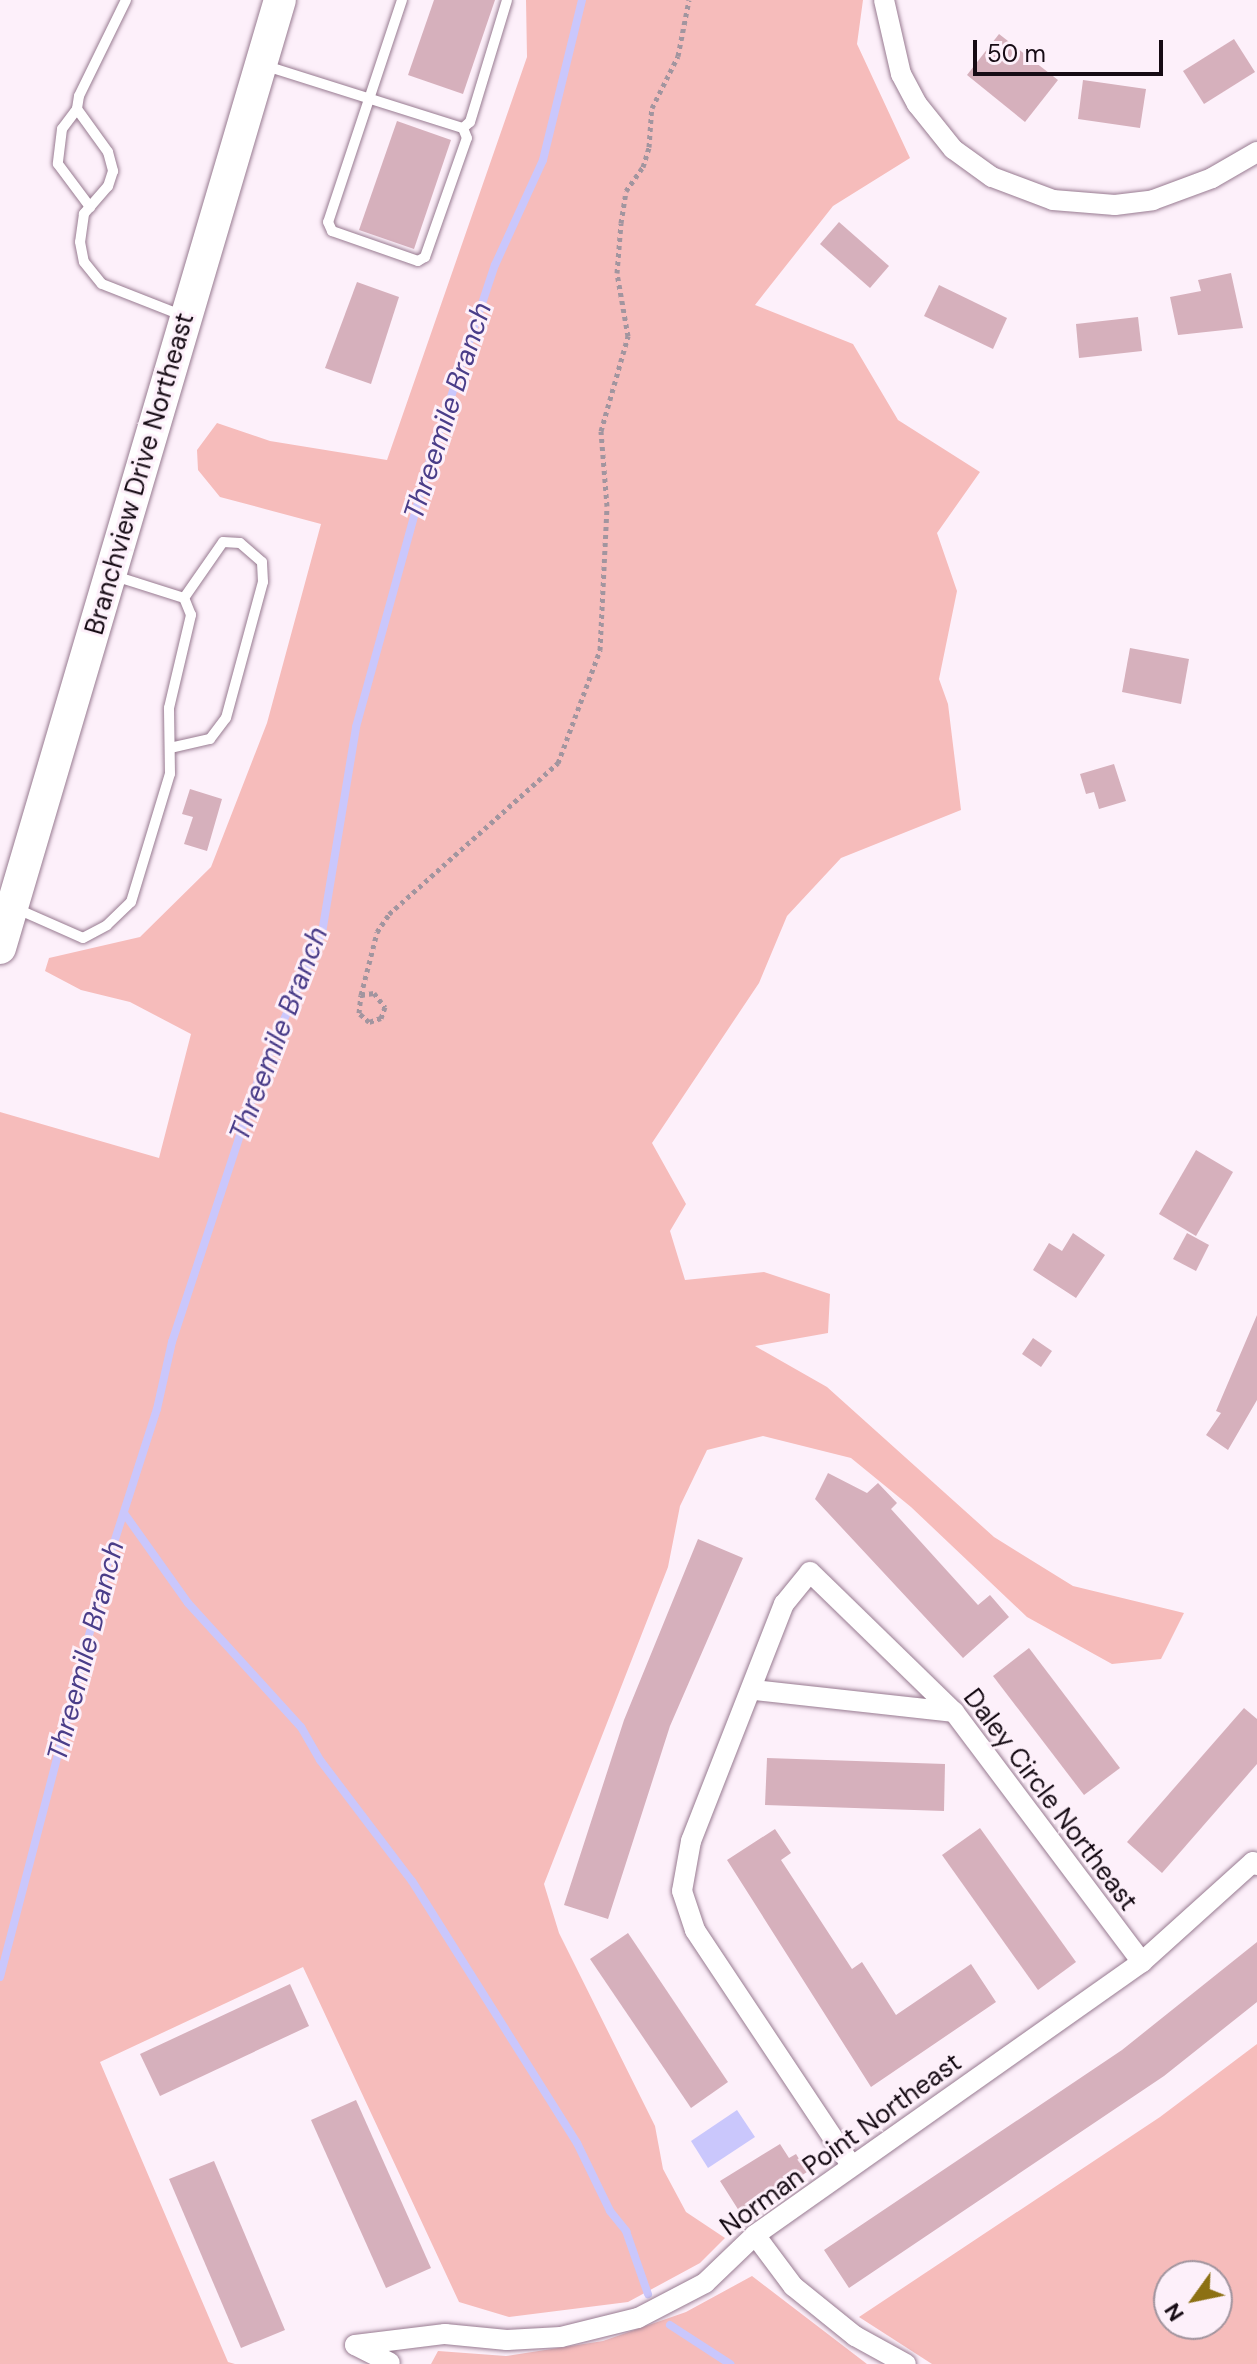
<!DOCTYPE html>
<style>
body{margin:0}
#map{position:relative;width:1257px;height:2364px;overflow:hidden;background:#fdf0fa;font-family:"DM Sans",sans-serif}
div>[style]{position:absolute}
.green>*{inset:0;background:#f6bcbb}
.water>*{inset:0;background:#cac7fc}
.stream>*{height:8px;margin:-4px;padding:0 4px;transform-origin:4px;border-radius:4px;background:#cac7fc}
.building>*{inset:0;background:#d6b0bc}
.path>*{height:5px;margin-top:-2.5px;transform-origin:0;background:repeating-linear-gradient(90deg,#a2959f 0 4px,transparent 0 8px)}
.roads{filter:drop-shadow(0 0 2px #987b91) drop-shadow(0 0 2px #987b91)}
.lane>*{height:10px;margin:-5px;padding:0 5px;transform-origin:5px;border-radius:5px;background:#fff}
.street>*{height:20px;margin:-10px;padding:0 10px;transform-origin:10px;border-radius:10px;background:#fff}
.primary>*{height:32px;margin:-16px;padding:0 16px;transform-origin:16px;border-radius:16px;background:#fff}
span{translate:-50% -50%;white-space:nowrap;text-align:center;line-height:1.15;-webkit-text-stroke:6px #fdf0fa;paint-order:stroke}
.street-label{font-size:26px;color:#160b14}
.water-label{font-size:28px;color:#4a3d89;font-style:italic}
.north{position:absolute;left:1153px;top:2260px;width:80px;height:80px;box-sizing:border-box;background:#fdf0fa;border:2px solid #a1949e;border-radius:50%;rotate:237deg;font-size:22px;font-weight:700;line-height:32px;text-align:center;color:#160b14}
.north::after{content:'';display:block;margin:auto;width:28px;height:36px;background:#8c7013;clip-path:polygon(50% 0,100% 100%,50% 72%,0 100%)}
.scale{position:absolute;left:973px;top:40px;width:190px;height:36px;box-sizing:border-box;border:4px solid #160b14;border-top:0;padding-left:10px;font-size:24px;line-height:28px;white-space:nowrap;color:#160b14;-webkit-text-stroke:6px #fdf0fa;paint-order:stroke}
</style>
<div id="map">
<div class="green">
<div style="clip-path:polygon(526px 0,863px 0,857px 44px,910px 158px,833px 206px,755px 305px,853px 344px,898px 420px,980px 472px,937px 533px,957px 591px,939px 679px,948px 704px,961px 810px,841px 858px,787px 916px,759px 983px,652px 1143px,686px 1204px,670px 1231px,685px 1280px,764px 1272px,830px 1294px,828px 1333px,755px 1346px,827px 1387px,994px 1537px,1073px 1586px,1184px 1613px,1161px 1659px,1112px 1664px,1027px 1617px,911px 1507px,851px 1458px,763px 1436px,707px 1450px,680px 1506px,668px 1567px,544px 1884px,559px 1933px,655px 2126px,663px 2169px,686px 2212px,725px 2238px,700px 2263px,628px 2302px,509px 2317px,459px 2302px,303px 1967px,100px 2062px,228px 2362px,235px 2364px,0 2364px,0 1112px,159px 1158px,191px 1034px,130px 1002px,81px 990px,45px 971px,49px 958px,140px 937px,211px 867px,267px 723px,321px 524px,220px 497px,198px 470px,197px 450px,217px 423px,270px 441px,387px 460px,527px 57px)"></div>
<div style="clip-path:polygon(evenodd,1257px 2044px,1257px 2364px,932px 2364px,859px 2317px,1160px 2117px,1257px 2044px,1169px 2276px,1217px 2276px,1217px 2324px,1169px 2324px,1169px 2276px)"></div>
<div style="clip-path:polygon(752px 2276px,867px 2364px,431px 2364px,438px 2351px,506px 2356px,603px 2341px,686px 2312px)"></div>
</div>
<div class="water">
<div style="clip-path:polygon(737px 2110px,755px 2137px,708px 2168px,691px 2141px)"></div>
</div>
<div class="stream">
<div style="left:124px;top:1513px;width:110px;rotate:54.6deg"></div>
<div style="left:188px;top:1603px;width:168px;rotate:47.7deg"></div>
<div style="left:301px;top:1727px;width:38px;rotate:60deg"></div>
<div style="left:320px;top:1760px;width:152px;rotate:52.8deg"></div>
<div style="left:412px;top:1881px;width:310px;rotate:57.8deg"></div>
<div style="left:577px;top:2143px;width:76px;rotate:64.1deg"></div>
<div style="left:610px;top:2211px;width:26px;rotate:51deg"></div>
<div style="left:626px;top:2231px;width:67px;rotate:70.8deg"></div>
<div style="left:0;top:1977px;width:439px;rotate:-75.4deg"></div>
<div style="left:111px;top:1552px;width:150px;rotate:-72.2deg"></div>
<div style="left:157px;top:1409px;width:69px;rotate:-77.4deg"></div>
<div style="left:172px;top:1342px;width:284px;rotate:-71.8deg"></div>
<div style="left:261px;top:1072px;width:152px;rotate:-66.3deg"></div>
<div style="left:322px;top:933px;width:209px;rotate:-80.6deg"></div>
<div style="left:356px;top:727px;width:271px;rotate:-74.6deg"></div>
<div style="left:428px;top:466px;width:212px;rotate:-71.6deg"></div>
<div style="left:495px;top:265px;width:115px;rotate:-65.4deg"></div>
<div style="left:543px;top:160px;width:165px;rotate:-76.3deg"></div>
<div style="left:670px;top:2325px;width:72px;rotate:33deg"></div>
</div>
<div class="building">
<div style="clip-path:polygon(434px 0,495px 0,463px 94px,408px 75px)"></div>
<div style="clip-path:polygon(999px 34px,1058px 80px,1025px 122px,967px 75px)"></div>
<div style="clip-path:polygon(1234px 39px,1255px 72px,1204px 104px,1183px 71px)"></div>
<div style="clip-path:polygon(1083px 80px,1146px 89px,1140px 128px,1078px 119px)"></div>
<div style="clip-path:polygon(397px 121px,451px 140px,414px 249px,359px 230px)"></div>
<div style="clip-path:polygon(839px 222px,889px 266px,870px 288px,820px 244px)"></div>
<div style="clip-path:polygon(1231px 273px,1243px 328px,1178px 335px,1170px 297px,1201px 291px,1198px 280px)"></div>
<div style="clip-path:polygon(357px 282px,399px 297px,371px 384px,325px 368px)"></div>
<div style="clip-path:polygon(939px 285px,1007px 318px,993px 349px,924px 316px)"></div>
<div style="clip-path:polygon(1138px 317px,1142px 351px,1079px 358px,1076px 324px)"></div>
<div style="clip-path:polygon(1130px 648px,1189px 659px,1181px 704px,1122px 692px)"></div>
<div style="clip-path:polygon(1114px 764px,1126px 801px,1099px 809px,1094px 792px,1086px 794px,1080px 774px)"></div>
<div style="clip-path:polygon(190px 789px,222px 799px,207px 851px,184px 844px,193px 817px,182px 814px)"></div>
<div style="clip-path:polygon(1196px 1150px,1233px 1172px,1196px 1236px,1159px 1214px)"></div>
<div style="clip-path:polygon(1073px 1233px,1105px 1255px,1076px 1298px,1033px 1270px,1049px 1243px,1062px 1251px)"></div>
<div style="clip-path:polygon(1187px 1233px,1209px 1245px,1196px 1271px,1173px 1259px)"></div>
<div style="clip-path:polygon(1257px 1315px,1257px 1400px,1228px 1450px,1206px 1435px,1221px 1413px,1216px 1411px)"></div>
<div style="clip-path:polygon(1033px 1338px,1052px 1351px,1041px 1367px,1022px 1354px)"></div>
<div style="clip-path:polygon(828px 1473px,867px 1493px,878px 1483px,897px 1503px,891px 1509px,978px 1605px,990px 1595px,1009px 1617px,963px 1658px,815px 1499px)"></div>
<div style="clip-path:polygon(698px 1539px,743px 1558px,670px 1726px,608px 1919px,564px 1905px,624px 1720px)"></div>
<div style="clip-path:polygon(1029px 1648px,1120px 1768px,1084px 1795px,993px 1676px)"></div>
<div style="clip-path:polygon(1244px 1708px,1257px 1719px,1257px 1764px,1162px 1873px,1127px 1842px)"></div>
<div style="clip-path:polygon(767px 1758px,945px 1764px,944px 1811px,765px 1805px)"></div>
<div style="clip-path:polygon(980px 1828px,1076px 1962px,1038px 1990px,942px 1855px)"></div>
<div style="clip-path:polygon(775px 1829px,791px 1853px,781px 1860px,852px 1969px,862px 1962px,896px 2015px,971px 1964px,996px 2002px,871px 2087px,727px 1860px)"></div>
<div style="clip-path:polygon(628px 1933px,728px 2082px,691px 2108px,590px 1959px)"></div>
<div style="clip-path:polygon(1257px 1942px,1257px 2002px,1164px 2076px,849px 2288px,824px 2250px,1122px 2050px)"></div>
<div style="clip-path:polygon(290px 1984px,309px 2026px,160px 2096px,140px 2054px)"></div>
<div style="clip-path:polygon(356px 2100px,431px 2268px,386px 2288px,311px 2120px)"></div>
<div style="clip-path:polygon(780px 2144px,789px 2158px,796px 2154px,807px 2172px,741px 2214px,720px 2181px)"></div>
<div style="clip-path:polygon(214px 2161px,285px 2330px,241px 2348px,169px 2179px)"></div>
</div>
<div class="path">
<div style="left:361px;top:995px;width:13px;rotate:-9deg"></div>
<div style="left:374px;top:993px;width:18px;rotate:52deg"></div>
<div style="left:385px;top:1007px;width:12px;rotate:110deg"></div>
<div style="left:381px;top:1018px;width:13px;rotate:162deg"></div>
<div style="left:369px;top:1022px;width:13px;rotate:-138deg"></div>
<div style="left:359px;top:1013px;width:18px;rotate:-84deg"></div>
<div style="left:361px;top:995px;width:65px;rotate:-75.7deg"></div>
<div style="left:377px;top:932px;width:22px;rotate:-56deg"></div>
<div style="left:389px;top:914px;width:227px;rotate:-41.8deg"></div>
<div style="left:558px;top:763px;width:121px;rotate:-69.6deg"></div>
<div style="left:600px;top:650px;width:144px;rotate:-87.2deg"></div>
<div style="left:607px;top:506px;width:75px;rotate:-94.6deg"></div>
<div style="left:601px;top:431px;width:99px;rotate:-74.1deg"></div>
<div style="left:628px;top:336px;width:64px;rotate:-99.9deg"></div>
<div style="left:617px;top:273px;width:50px;rotate:-85.4deg"></div>
<div style="left:621px;top:223px;width:32px;rotate:-81deg"></div>
<div style="left:626px;top:191px;width:29px;rotate:-55deg"></div>
<div style="left:643px;top:167px;width:21px;rotate:-73deg"></div>
<div style="left:649px;top:147px;width:39px;rotate:-86deg"></div>
<div style="left:652px;top:108px;width:58px;rotate:-63.4deg"></div>
<div style="left:678px;top:56px;width:57px;rotate:-78.9deg"></div>
</div>
<div class="roads">
<div class="lane">
<div style="left:126px;top:0;width:107px;rotate:116.1deg"></div>
<div style="left:79px;top:96px;width:13px;rotate:99deg"></div>
<div style="left:77px;top:109px;width:53px;rotate:54.2deg"></div>
<div style="left:108px;top:152px;width:20px;rotate:75deg"></div>
<div style="left:113px;top:171px;width:16px;rotate:108deg"></div>
<div style="left:108px;top:186px;width:37px;rotate:131deg"></div>
<div style="left:84px;top:214px;width:28px;rotate:98deg"></div>
<div style="left:80px;top:242px;width:20px;rotate:79deg"></div>
<div style="left:84px;top:262px;width:28px;rotate:51deg"></div>
<div style="left:102px;top:284px;width:85px;rotate:21.4deg"></div>
<div style="left:402px;top:0;width:234px;rotate:108.4deg"></div>
<div style="left:328px;top:222px;width:10px;rotate:66deg"></div>
<div style="left:332px;top:231px;width:91px;rotate:19.2deg"></div>
<div style="left:418px;top:261px;width:8px;rotate:-30deg"></div>
<div style="left:425px;top:257px;width:126px;rotate:-70.6deg"></div>
<div style="left:467px;top:138px;width:11px;rotate:-112deg"></div>
<div style="left:263px;top:65px;width:210px;rotate:17.5deg"></div>
<div style="left:77px;top:109px;width:25px;rotate:127deg"></div>
<div style="left:62px;top:129px;width:35px;rotate:97deg"></div>
<div style="left:58px;top:164px;width:54px;rotate:53.3deg"></div>
<div style="left:463px;top:128px;width:9px;rotate:-41deg"></div>
<div style="left:470px;top:122px;width:127px;rotate:-73.1deg"></div>
<div style="left:170px;top:748px;width:41px;rotate:-12.7deg"></div>
<div style="left:210px;top:739px;width:26px;rotate:-53deg"></div>
<div style="left:226px;top:718px;width:141px;rotate:-74.8deg"></div>
<div style="left:263px;top:582px;width:20px;rotate:-93deg"></div>
<div style="left:262px;top:562px;width:29px;rotate:-139deg"></div>
<div style="left:240px;top:543px;width:17px;rotate:-177deg"></div>
<div style="left:223px;top:542px;width:68px;rotate:124.9deg"></div>
<div style="left:15px;top:908px;width:74px;rotate:23.8deg"></div>
<div style="left:83px;top:938px;width:27px;rotate:-28deg"></div>
<div style="left:107px;top:925px;width:33px;rotate:-44deg"></div>
<div style="left:131px;top:902px;width:134px;rotate:-73.1deg"></div>
<div style="left:170px;top:774px;width:66px;rotate:-90.9deg"></div>
<div style="left:169px;top:708px;width:96px;rotate:-76.7deg"></div>
<div style="left:191px;top:615px;width:18px;rotate:-112deg"></div>
<div style="left:184px;top:598px;width:76px;rotate:-162.3deg"></div>
</div>
<div class="street">
<div style="left:884px;top:0;width:76px;rotate:77.1deg"></div>
<div style="left:901px;top:74px;width:34px;rotate:62deg"></div>
<div style="left:917px;top:104px;width:58px;rotate:51.3deg"></div>
<div style="left:953px;top:149px;width:48px;rotate:35.7deg"></div>
<div style="left:992px;top:177px;width:65px;rotate:20.7deg"></div>
<div style="left:1053px;top:200px;width:62px;rotate:4.6deg"></div>
<div style="left:1115px;top:205px;width:38px;rotate:-7deg"></div>
<div style="left:1153px;top:200px;width:63px;rotate:-20.4deg"></div>
<div style="left:1212px;top:178px;width:52px;rotate:-30deg"></div>
<div style="left:754px;top:1690px;width:201px;rotate:6.3deg"></div>
<div style="left:851px;top:2165px;width:282px;rotate:-123.6deg"></div>
<div style="left:695px;top:1930px;width:41px;rotate:-108.4deg"></div>
<div style="left:682px;top:1891px;width:51px;rotate:-79.8deg"></div>
<div style="left:691px;top:1841px;width:255px;rotate:-68.6deg"></div>
<div style="left:784px;top:1604px;width:41px;rotate:-50.9deg"></div>
<div style="left:810px;top:1572px;width:201px;rotate:44.2deg"></div>
<div style="left:954px;top:1712px;width:313px;rotate:53.1deg"></div>
<div style="left:755px;top:2235px;width:64px;rotate:53.3deg"></div>
<div style="left:793px;top:2286px;width:80px;rotate:38.9deg"></div>
<div style="left:855px;top:2336px;width:58px;rotate:28.8deg"></div>
<div style="left:355px;top:2345px;width:91px;rotate:-7deg"></div>
<div style="left:445px;top:2334px;width:62px;rotate:5.5deg"></div>
<div style="left:507px;top:2340px;width:54px;rotate:-3.2deg"></div>
<div style="left:561px;top:2337px;width:79px;rotate:-13.9deg"></div>
<div style="left:638px;top:2318px;width:76px;rotate:-27.6deg"></div>
<div style="left:705px;top:2283px;width:69px;rotate:-43.8deg"></div>
<div style="left:755px;top:2235px;width:474px;rotate:-35.2deg"></div>
<div style="left:1142px;top:1962px;width:149px;rotate:-42deg"></div>
<div style="left:1253px;top:1862px;width:5px;rotate:37deg"></div>
<div style="left:355px;top:2345px;width:39px;rotate:27deg"></div>
</div>
<div class="primary">
<div style="left:0;top:948px;width:988px;rotate:-73.55deg"></div>
</div>
</div>
<div class="street-label">
<span style="left:140px;top:474px;rotate:-74deg">Branchview Drive Northeast</span>
<span style="left:1050px;top:1800px;rotate:53deg">Daley Circle Northeast</span>
<span style="left:841px;top:2145px;rotate:-36deg">Norman Point Northeast</span>
</div>
<div class="water-label">
<span style="left:448px;top:411px;rotate:-72deg">Threemile Branch</span>
<span style="left:279px;top:1034px;rotate:-69deg">Threemile Branch</span>
<span style="left:86px;top:1651px;rotate:-75deg">Threemile Branch</span>
</div>
<div class="north">N</div>
<div class="scale">50 m</div>
</div>
